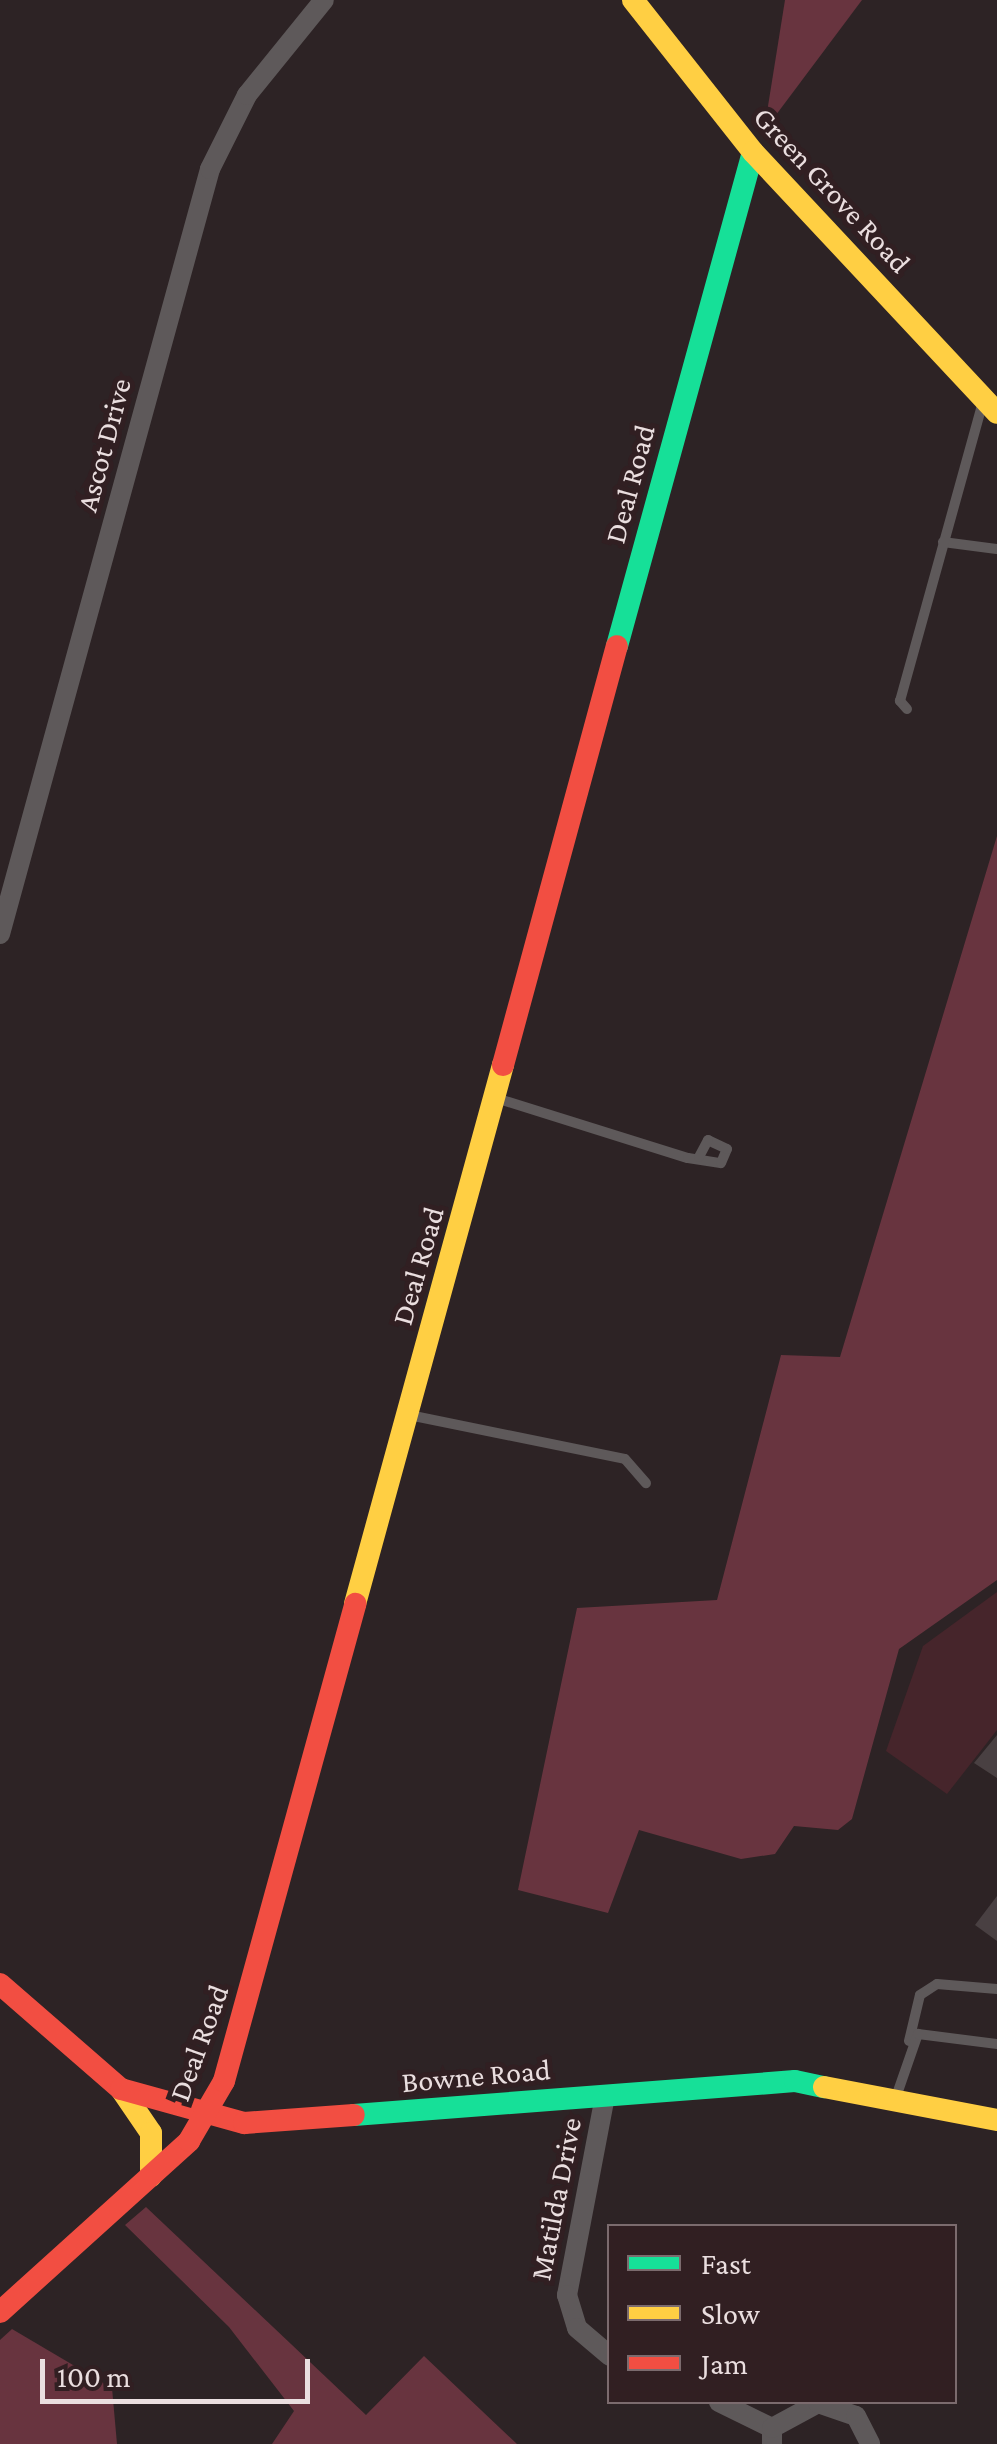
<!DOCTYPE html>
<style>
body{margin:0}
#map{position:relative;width:997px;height:2444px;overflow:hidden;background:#2d2325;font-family:"Crimson Pro",serif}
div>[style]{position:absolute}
.green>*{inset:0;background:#46252b}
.forest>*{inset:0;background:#68343f}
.building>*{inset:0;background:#494042}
.lane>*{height:10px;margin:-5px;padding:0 5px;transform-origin:5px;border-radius:5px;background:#5e595a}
.street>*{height:20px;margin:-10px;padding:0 10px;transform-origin:10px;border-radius:10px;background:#5e595a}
.fast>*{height:22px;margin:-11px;padding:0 11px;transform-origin:11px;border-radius:11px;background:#16e098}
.slow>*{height:22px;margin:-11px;padding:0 11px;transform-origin:11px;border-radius:11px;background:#ffcf43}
.jam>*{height:22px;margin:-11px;padding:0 11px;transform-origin:11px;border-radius:11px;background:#f24e42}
span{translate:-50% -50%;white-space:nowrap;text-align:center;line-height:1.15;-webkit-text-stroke:10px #311f22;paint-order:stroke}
.street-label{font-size:30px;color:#eadedf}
.legend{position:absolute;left:607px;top:2224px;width:350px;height:180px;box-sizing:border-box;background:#311f22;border:2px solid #7b6b6e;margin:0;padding:12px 18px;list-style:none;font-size:30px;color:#eadedf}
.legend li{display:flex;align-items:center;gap:20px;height:50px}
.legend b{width:50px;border:2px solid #7b6b6e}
.scale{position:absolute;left:40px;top:2359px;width:270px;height:45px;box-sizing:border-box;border:5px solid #eadedf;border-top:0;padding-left:12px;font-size:30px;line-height:35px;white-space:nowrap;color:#eadedf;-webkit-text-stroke:8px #311f22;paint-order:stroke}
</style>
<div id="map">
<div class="green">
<div style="clip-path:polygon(997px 1592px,997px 1730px,947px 1794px,886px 1751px,923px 1646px)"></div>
</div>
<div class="forest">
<div style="clip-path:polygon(785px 0,862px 0,764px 131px)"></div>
<div style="clip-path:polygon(997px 836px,997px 1580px,899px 1649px,852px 1819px,838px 1830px,794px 1826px,775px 1854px,741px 1859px,639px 1830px,608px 1913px,518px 1890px,577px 1608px,717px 1600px,781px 1355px,840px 1357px)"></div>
<div style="clip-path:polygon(146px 2207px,366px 2415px,424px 2356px,517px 2444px,272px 2444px,294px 2411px,229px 2327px,125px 2225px)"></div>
<div style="clip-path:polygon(12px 2329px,112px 2388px,117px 2444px,0 2444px,0 2340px)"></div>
</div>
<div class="building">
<div style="clip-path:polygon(997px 1735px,997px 1778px,974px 1763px)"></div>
<div style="clip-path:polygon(997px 1896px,997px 1941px,975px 1925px)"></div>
</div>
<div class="lane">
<div style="left:943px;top:542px;width:54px;rotate:7.4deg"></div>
<div style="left:907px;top:709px;width:11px;rotate:-131deg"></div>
<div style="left:900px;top:701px;width:307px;rotate:-74.5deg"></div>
<div style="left:496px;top:1098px;width:201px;rotate:17.4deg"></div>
<div style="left:688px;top:1158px;width:33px;rotate:9deg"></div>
<div style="left:721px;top:1163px;width:15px;rotate:-67deg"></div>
<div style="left:727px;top:1149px;width:21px;rotate:-155deg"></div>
<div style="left:708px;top:1140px;width:19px;rotate:118deg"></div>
<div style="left:409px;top:1415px;width:220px;rotate:11.5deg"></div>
<div style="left:625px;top:1459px;width:32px;rotate:49deg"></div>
<div style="left:909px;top:2041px;width:47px;rotate:-76.6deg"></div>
<div style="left:920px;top:1995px;width:20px;rotate:-33deg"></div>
<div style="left:937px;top:1984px;width:60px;rotate:4.8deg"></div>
<div style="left:896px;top:2097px;width:67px;rotate:-70.8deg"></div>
<div style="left:918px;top:2034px;width:80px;rotate:7.2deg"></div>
</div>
<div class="street">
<div style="left:0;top:934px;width:793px;rotate:-74.65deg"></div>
<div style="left:210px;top:169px;width:83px;rotate:-63.4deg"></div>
<div style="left:247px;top:95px;width:122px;rotate:-51deg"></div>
<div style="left:605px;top:2096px;width:203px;rotate:100.8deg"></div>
<div style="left:567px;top:2295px;width:34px;rotate:73deg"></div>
<div style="left:577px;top:2328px;width:43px;rotate:40.3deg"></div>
<div style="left:719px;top:2402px;width:59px;rotate:26.1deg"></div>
<div style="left:772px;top:2444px;width:16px;rotate:-90deg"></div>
<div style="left:772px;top:2428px;width:52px;rotate:-28.5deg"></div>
<div style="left:818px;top:2403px;width:40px;rotate:18.9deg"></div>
<div style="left:856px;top:2416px;width:31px;rotate:63deg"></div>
</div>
<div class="fast">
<div style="left:617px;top:646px;width:512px;rotate:-74.61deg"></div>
<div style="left:354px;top:2115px;width:442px;rotate:-4.4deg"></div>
<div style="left:795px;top:2081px;width:30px;rotate:12deg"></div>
</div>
<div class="slow">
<div style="left:633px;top:0;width:194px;rotate:51.7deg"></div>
<div style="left:753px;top:152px;width:357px;rotate:46.9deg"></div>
<div style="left:355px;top:1604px;width:559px;rotate:-74.65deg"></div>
<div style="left:824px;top:2087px;width:176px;rotate:10.8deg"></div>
<div style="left:121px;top:2089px;width:53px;rotate:55.7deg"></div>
<div style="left:151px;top:2133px;width:43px;rotate:90deg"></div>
</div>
<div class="jam">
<div style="left:503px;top:1065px;width:434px;rotate:-74.8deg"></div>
<div style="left:0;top:1984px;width:160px;rotate:41deg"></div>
<div style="left:121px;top:2089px;width:128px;rotate:15.5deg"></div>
<div style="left:244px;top:2123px;width:110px;rotate:-4.2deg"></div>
<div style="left:0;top:2312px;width:255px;rotate:-42.1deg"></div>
<div style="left:189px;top:2141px;width:69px;rotate:-59.7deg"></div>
<div style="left:224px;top:2081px;width:495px;rotate:-74.6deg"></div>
</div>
<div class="street-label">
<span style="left:832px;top:190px;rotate:47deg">Green Grove Road</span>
<span style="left:104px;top:445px;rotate:-75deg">Ascot Drive</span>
<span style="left:630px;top:484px;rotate:-75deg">Deal Road</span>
<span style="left:418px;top:1266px;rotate:-74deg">Deal Road</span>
<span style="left:199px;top:2043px;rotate:-70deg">Deal Road</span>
<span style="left:476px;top:2076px;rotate:-5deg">Bowne Road</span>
<span style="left:556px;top:2199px;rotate:-79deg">Matilda Drive</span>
</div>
<ul class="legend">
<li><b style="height:12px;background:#16e098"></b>Fast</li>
<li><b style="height:12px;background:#ffcf43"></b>Slow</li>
<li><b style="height:12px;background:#f24e42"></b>Jam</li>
</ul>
<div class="scale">100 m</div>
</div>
